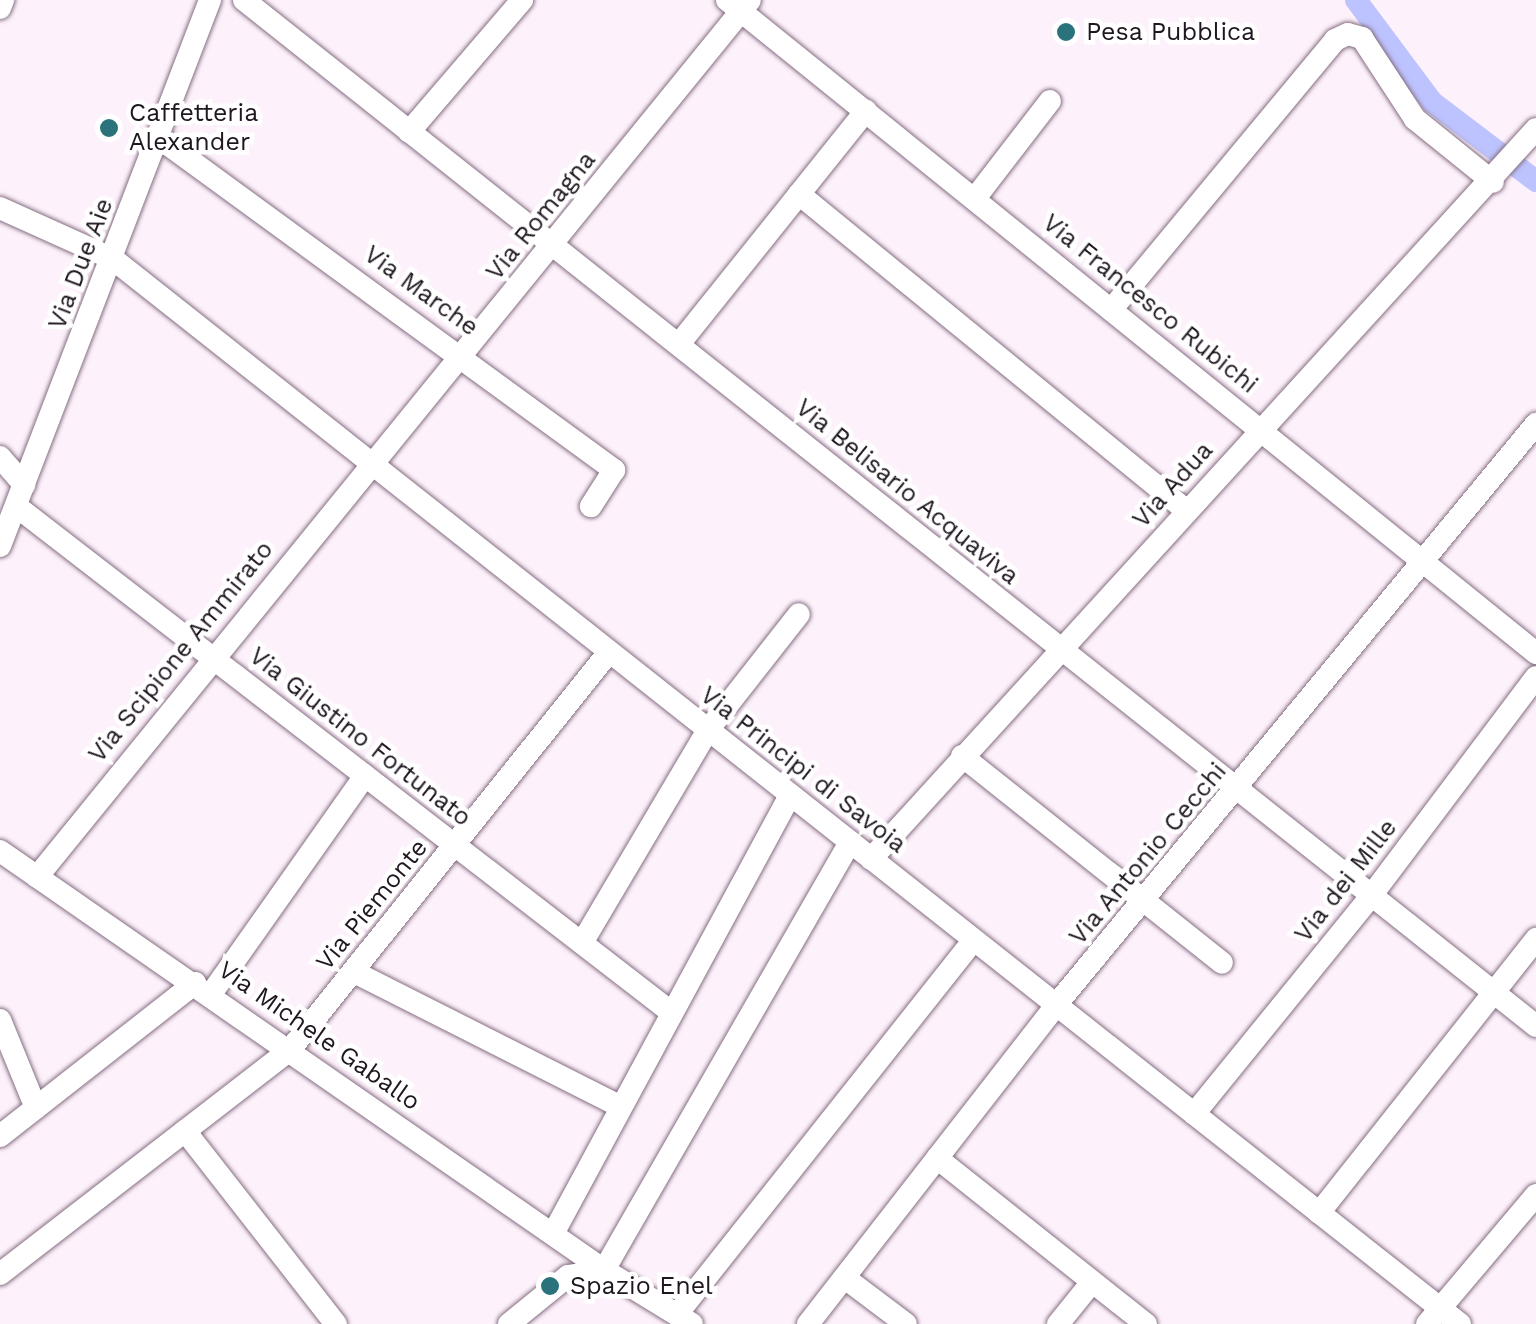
<!DOCTYPE html>
<style>
body{margin:0}
#map{position:relative;width:1536px;height:1324px;overflow:hidden;background:#fdf2fb;font-family:"Work Sans",sans-serif}
div>[style]{position:absolute}
.canal>*{height:22px;margin:-11px;padding:0 11px;transform-origin:11px;border-radius:11px;background:#bdc3fe}
.roads{filter:drop-shadow(0 0 2px #856e82) drop-shadow(0 0 2px #856e82)}
.minor>*{height:22px;margin:-11px;padding:0 11px;transform-origin:11px;border-radius:11px;background:#fff}
.dots>*{width:28px;height:28px;translate:-50% -50%;box-sizing:border-box;border:5px solid #fff;border-radius:50%}
span{translate:-50% -50%;white-space:nowrap;text-align:center;line-height:1.15;-webkit-text-stroke:9px #fff;paint-order:stroke}
.poi-label{font-size:25px;color:#1f161f}
.left{translate:0 -50%;text-align:left}
.street-label{font-size:25px;color:#1f161f}
</style>
<div id="map">
<div class="canal">
<div style="left:1356px;top:0;width:127px;rotate:53.3deg"></div>
<div style="left:1432px;top:102px;width:131px;rotate:37.2deg"></div>
</div>
<div class="roads">
<div class="minor">
<div style="left:244px;top:0;width:1650px;rotate:38.45deg"></div>
<div style="left:727px;top:0;width:1040px;rotate:38.91deg"></div>
<div style="left:0;top:8px;width:9px;rotate:-69deg"></div>
<div style="left:409px;top:132px;width:174px;rotate:-49.4deg"></div>
<div style="left:158px;top:137px;width:565px;rotate:36.14deg"></div>
<div style="left:614px;top:470px;width:43px;rotate:122.6deg"></div>
<div style="left:799px;top:194px;width:501px;rotate:39.25deg"></div>
<div style="left:976px;top:197px;width:121px;rotate:-52.4deg"></div>
<div style="left:0;top:208px;width:124px;rotate:24.3deg"></div>
<div style="left:113px;top:259px;width:1717px;rotate:38.33deg"></div>
<div style="left:1111px;top:310px;width:351px;rotate:-50.3deg"></div>
<div style="left:1335px;top:40px;width:14px;rotate:-25deg"></div>
<div style="left:1348px;top:34px;width:15px;rotate:16deg"></div>
<div style="left:1362px;top:38px;width:97px;rotate:56.8deg"></div>
<div style="left:1415px;top:119px;width:100px;rotate:38.9deg"></div>
<div style="left:679px;top:344px;width:299px;rotate:-51.3deg"></div>
<div style="left:0;top:457px;width:37px;rotate:49deg"></div>
<div style="left:16px;top:506px;width:828px;rotate:37.69deg"></div>
<div style="left:0;top:546px;width:585px;rotate:-68.96deg"></div>
<div style="left:962px;top:756px;width:332px;rotate:38.5deg"></div>
<div style="left:0;top:851px;width:735px;rotate:34.75deg"></div>
<div style="left:604px;top:1270px;width:103px;rotate:31.5deg"></div>
<div style="left:871px;top:859px;width:987px;rotate:-47.67deg"></div>
<div style="left:37px;top:877px;width:1130px;rotate:-50.89deg"></div>
<div style="left:582px;top:943px;width:247px;rotate:-59.4deg"></div>
<div style="left:708px;top:730px;width:147px;rotate:-51.9deg"></div>
<div style="left:354px;top:972px;width:299px;rotate:26.8deg"></div>
<div style="left:211px;top:994px;width:267px;rotate:-54.8deg"></div>
<div style="left:0;top:1020px;width:95px;rotate:67.8deg"></div>
<div style="left:1194px;top:1114px;width:281px;rotate:-50.9deg"></div>
<div style="left:1371px;top:896px;width:274px;rotate:-53deg"></div>
<div style="left:185px;top:1131px;width:245px;rotate:52deg"></div>
<div style="left:0;top:1136px;width:248px;rotate:-38.1deg"></div>
<div style="left:937px;top:1158px;width:267px;rotate:38.5deg"></div>
<div style="left:1319px;top:1213px;width:350px;rotate:-51.6deg"></div>
<div style="left:554px;top:1232px;width:497px;rotate:-61.6deg"></div>
<div style="left:604px;top:1270px;width:494px;rotate:-60.1deg"></div>
<div style="left:0;top:1274px;width:365px;rotate:-37.7deg"></div>
<div style="left:289px;top:1051px;width:511px;rotate:-51.27deg"></div>
<div style="left:845px;top:1278px;width:76px;rotate:37deg"></div>
<div style="left:678px;top:1313px;width:476px;rotate:-51.6deg"></div>
<div style="left:509px;top:1324px;width:76px;rotate:-39.1deg"></div>
<div style="left:568px;top:1276px;width:36px;rotate:-9deg"></div>
<div style="left:808px;top:1324px;width:404px;rotate:-52.1deg"></div>
<div style="left:1056px;top:1005px;width:754px;rotate:-50.44deg"></div>
<div style="left:1058px;top:1324px;width:54px;rotate:-51deg"></div>
<div style="left:1427px;top:1324px;width:169px;rotate:-49.8deg"></div>
</div>
</div>
<div class="dots">
<div style="left:1066px;top:32px;background:#2a737c"></div>
<div style="left:109px;top:128px;background:#2a737c"></div>
<div style="left:550px;top:1286px;background:#2a737c"></div>
</div>
<div class="poi-label">
<span class="left" style="left:1086px;top:32px">Pesa Pubblica</span>
<span class="left" style="left:129px;top:128px">Caffetteria<br>Alexander</span>
<span class="left" style="left:570px;top:1286px">Spazio Enel</span>
</div>
<div class="street-label">
<span style="left:541px;top:216px;rotate:-51deg">Via Romagna</span>
<span style="left:81px;top:264px;rotate:-69deg">Via Due Aie</span>
<span style="left:421px;top:291px;rotate:36deg">Via Marche</span>
<span style="left:1150px;top:304px;rotate:39deg">Via Francesco Rubichi</span>
<span style="left:1173px;top:485px;rotate:-48deg">Via Adua</span>
<span style="left:907px;top:492px;rotate:39deg">Via Belisario Acquaviva</span>
<span style="left:181px;top:652px;rotate:-51deg">Via Scipione Ammirato</span>
<span style="left:360px;top:737px;rotate:38deg">Via Giustino Fortunato</span>
<span style="left:803px;top:770px;rotate:38deg">Via Principi di Savoia</span>
<span style="left:1148px;top:854px;rotate:-50deg">Via Antonio Cecchi</span>
<span style="left:1346px;top:881px;rotate:-52deg">Via dei Mille</span>
<span style="left:372px;top:905px;rotate:-51deg">Via Piemonte</span>
<span style="left:319px;top:1036px;rotate:35deg">Via Michele Gaballo</span>
</div>
</div>
